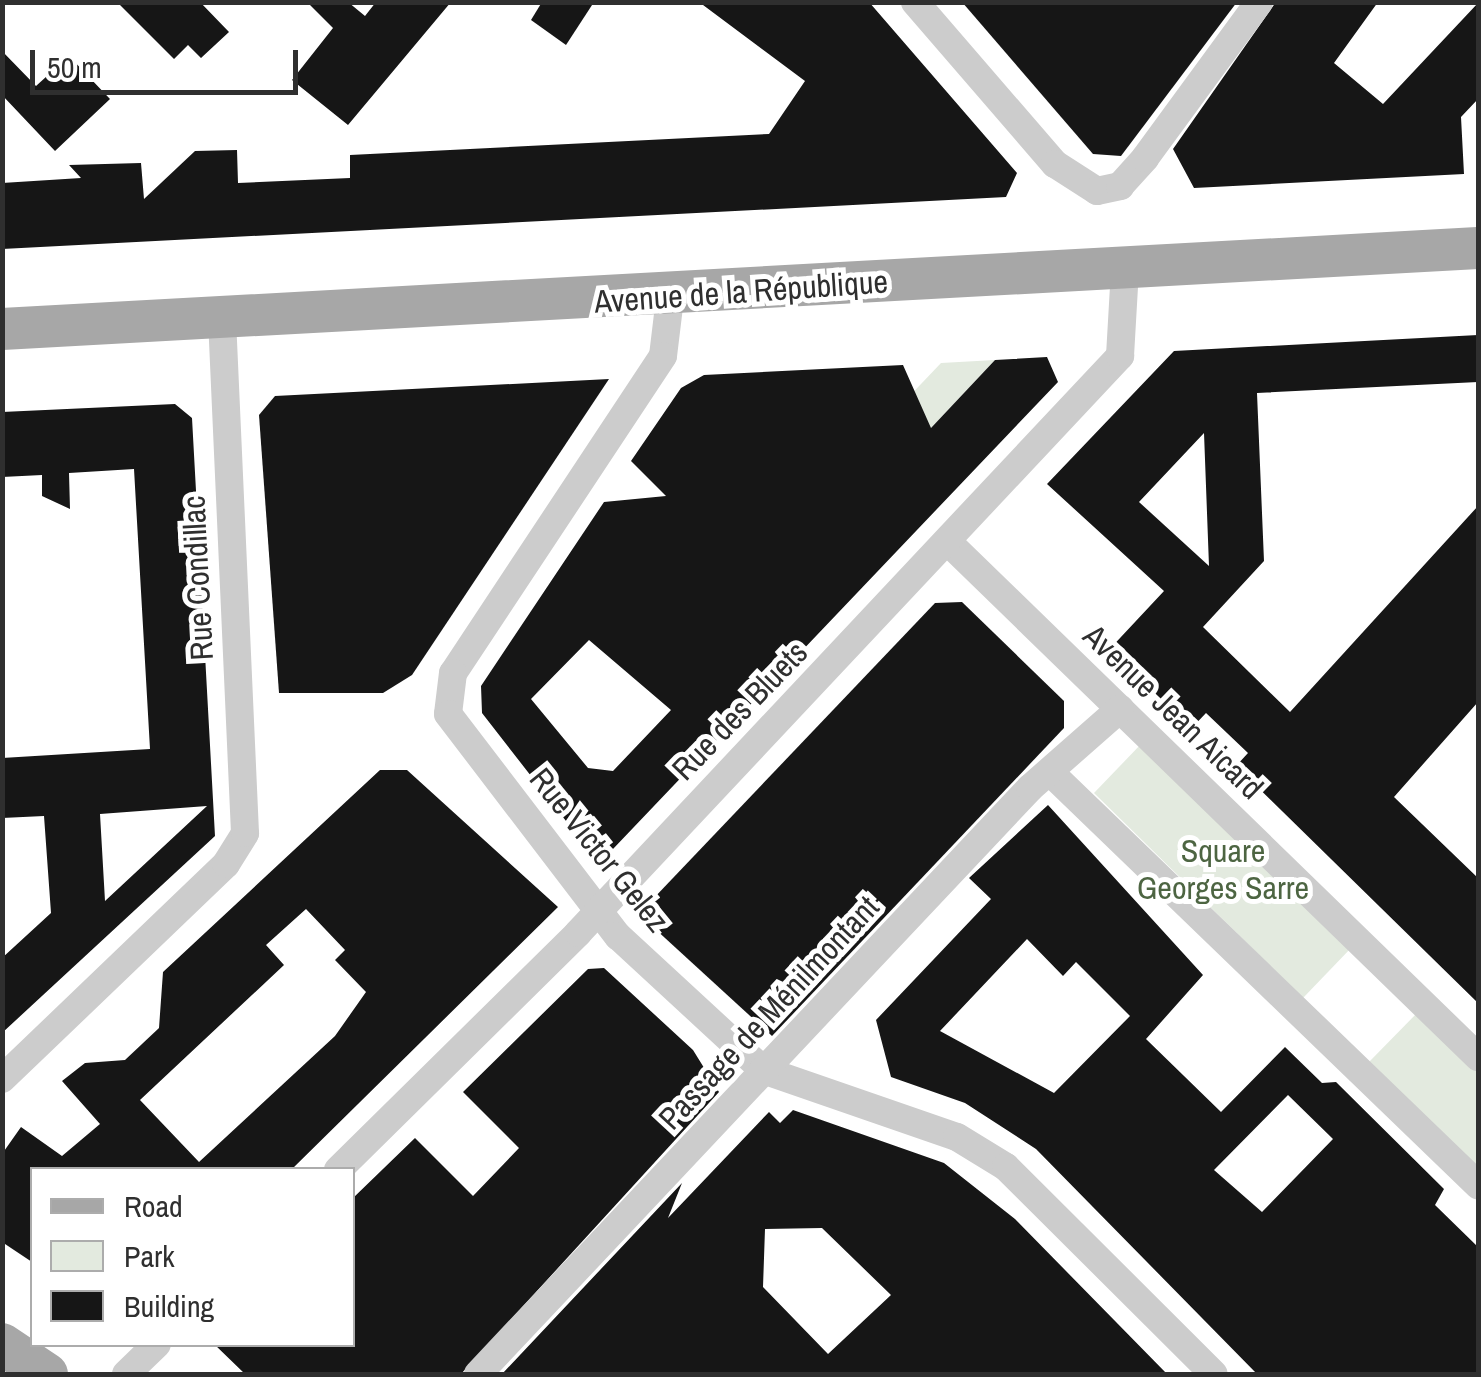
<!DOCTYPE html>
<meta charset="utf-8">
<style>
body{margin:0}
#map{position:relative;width:1481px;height:1377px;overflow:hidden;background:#fff;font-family:"Archivo Narrow",sans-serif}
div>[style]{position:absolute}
.green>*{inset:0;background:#e3eadf}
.building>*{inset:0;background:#161616}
.minor>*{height:28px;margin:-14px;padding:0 14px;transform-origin:14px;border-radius:14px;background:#ccc}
.primary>*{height:42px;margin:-21px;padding:0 21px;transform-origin:21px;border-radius:21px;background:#a7a7a7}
span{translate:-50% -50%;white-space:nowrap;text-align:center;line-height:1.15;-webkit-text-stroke:10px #fff;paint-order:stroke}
.street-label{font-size:32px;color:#2f2f2f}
.park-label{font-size:32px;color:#4d6542}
.frame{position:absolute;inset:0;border:5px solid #2f2f2f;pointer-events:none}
.legend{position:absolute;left:30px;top:1167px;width:325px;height:180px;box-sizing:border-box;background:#fff;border:2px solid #acacac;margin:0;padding:12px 18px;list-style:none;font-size:30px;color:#2f2f2f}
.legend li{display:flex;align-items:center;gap:20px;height:50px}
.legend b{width:50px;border:2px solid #acacac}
.scale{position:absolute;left:30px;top:50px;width:268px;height:45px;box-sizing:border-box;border:5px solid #2f2f2f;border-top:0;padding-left:12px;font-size:30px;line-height:35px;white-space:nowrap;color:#2f2f2f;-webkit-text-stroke:8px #fff;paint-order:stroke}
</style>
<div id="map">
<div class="green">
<div style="clip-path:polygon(995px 360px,789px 579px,759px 554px,941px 363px)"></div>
<div style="clip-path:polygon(1143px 742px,1352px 947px,1303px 998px,1094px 793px)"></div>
<div style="clip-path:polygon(1419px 1011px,1478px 1069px,1478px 1169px,1369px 1062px)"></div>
</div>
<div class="building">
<div style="clip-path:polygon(117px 2px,200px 2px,229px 32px,201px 58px,188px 45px,174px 59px)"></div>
<div style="clip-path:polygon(307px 2px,348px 2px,365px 16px,376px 2px,451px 2px,348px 125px,292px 80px,333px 28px)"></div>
<div style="clip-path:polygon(542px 2px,594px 2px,566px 45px,531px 20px)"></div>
<div style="clip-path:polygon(699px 2px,869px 2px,1017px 173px,1006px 197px,2px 249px,2px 183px,81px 178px,69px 165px,141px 163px,144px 199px,195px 151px,237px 150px,238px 183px,350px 178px,350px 155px,769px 134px,805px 81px)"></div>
<div style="clip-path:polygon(962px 2px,1237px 2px,1121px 156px,1093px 154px)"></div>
<div style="clip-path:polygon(1276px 2px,1378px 2px,1334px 63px,1383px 104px,1478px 3px,1478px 99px,1461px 117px,1464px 174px,1194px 188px,1173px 149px)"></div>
<div style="clip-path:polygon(2px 51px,36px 86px,69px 56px,110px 99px,55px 151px,2px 95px)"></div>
<div style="clip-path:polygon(evenodd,1478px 335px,1478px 382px,1257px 393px,1264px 561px,1203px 627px,1290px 712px,1478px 506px,1478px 702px,1394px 797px,1478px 878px,1478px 1003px,1236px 766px,1248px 753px,1206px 713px,1188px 732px,1106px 653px,1164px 591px,1047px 484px,1174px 351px,1478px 335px,1204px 433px,1209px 566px,1139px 502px,1204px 433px)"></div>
<div style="clip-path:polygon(evenodd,1047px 357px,1058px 382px,613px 849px,587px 848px,482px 713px,481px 686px,604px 502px,666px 496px,631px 461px,681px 388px,704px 375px,903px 365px,931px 428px,995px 360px,1047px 357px,589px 640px,671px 710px,613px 771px,588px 768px,531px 699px,589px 640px)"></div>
<div style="clip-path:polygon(609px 379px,412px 675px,383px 693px,279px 693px,259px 415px,275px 396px)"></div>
<div style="clip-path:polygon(evenodd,175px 404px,192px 418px,215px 836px,2px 1033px,2px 958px,51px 913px,44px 816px,2px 818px,2px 758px,150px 749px,134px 469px,69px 473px,70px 509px,42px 496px,42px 475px,2px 477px,2px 412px,175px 404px,207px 806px,105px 901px,100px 814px,207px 806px)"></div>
<div style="clip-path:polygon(962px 602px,1064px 701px,1064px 728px,772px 1036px,653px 927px,652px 900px,935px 603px)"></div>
<div style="clip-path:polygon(evenodd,380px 770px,407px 770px,558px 907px,291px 1170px,32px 1170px,32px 1262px,2px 1242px,2px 1154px,21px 1127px,62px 1156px,100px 1124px,62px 1081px,85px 1063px,125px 1060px,159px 1028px,163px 972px,380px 770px,306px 909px,345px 950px,335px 960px,366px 992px,335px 1036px,199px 1162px,140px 1100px,284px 965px,266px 945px,306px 909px)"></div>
<div style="clip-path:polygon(evenodd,1048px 805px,1203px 975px,1146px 1039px,1221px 1112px,1285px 1047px,1322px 1083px,1336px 1082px,1444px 1189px,1435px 1205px,1478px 1247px,1478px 1374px,1257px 1374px,1036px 1149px,965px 1103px,891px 1077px,876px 1020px,991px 899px,969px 878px,1048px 805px,1027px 939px,1063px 976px,1076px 962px,1130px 1016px,1054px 1093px,940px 1031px,1027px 939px,1048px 805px,1288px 1095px,1333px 1139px,1262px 1212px,1214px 1170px,1288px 1095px)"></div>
<div style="clip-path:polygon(604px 968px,693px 1050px,719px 1092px,461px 1374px,245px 1374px,214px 1344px,352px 1344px,352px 1199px,415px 1138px,473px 1196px,519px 1148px,463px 1092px,588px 969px)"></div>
<div style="clip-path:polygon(evenodd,793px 1110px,944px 1163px,1015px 1219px,1167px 1374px,502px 1374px,682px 1183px,668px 1218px,769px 1112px,780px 1123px,793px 1110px,822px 1228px,891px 1295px,828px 1354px,763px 1287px,765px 1229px,822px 1228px)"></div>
</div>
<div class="minor">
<div style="left:915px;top:2px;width:214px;rotate:49.2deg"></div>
<div style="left:1055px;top:164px;width:50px;rotate:32.7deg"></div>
<div style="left:1097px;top:191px;width:24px;rotate:-12deg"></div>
<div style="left:1120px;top:186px;width:38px;rotate:-48deg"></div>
<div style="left:1145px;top:158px;width:193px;rotate:-53.8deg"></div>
<div style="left:670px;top:298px;width:58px;rotate:96.9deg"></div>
<div style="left:663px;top:356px;width:380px;rotate:123.5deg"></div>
<div style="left:453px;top:673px;width:41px;rotate:97deg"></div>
<div style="left:448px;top:714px;width:280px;rotate:52.6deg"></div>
<div style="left:618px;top:936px;width:197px;rotate:42.7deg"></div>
<div style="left:763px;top:1070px;width:205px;rotate:19.1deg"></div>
<div style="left:957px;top:1137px;width:57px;rotate:31.5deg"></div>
<div style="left:1006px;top:1167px;width:293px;rotate:44.9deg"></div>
<div style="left:949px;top:543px;width:738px;rotate:44.18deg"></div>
<div style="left:1053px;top:775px;width:591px;rotate:43.97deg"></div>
<div style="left:2px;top:1079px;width:310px;rotate:-43.8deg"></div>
<div style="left:226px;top:864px;width:36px;rotate:-58deg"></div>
<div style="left:245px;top:833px;width:515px;rotate:-92.56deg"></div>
<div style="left:338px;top:1170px;width:337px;rotate:-44.6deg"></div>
<div style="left:578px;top:933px;width:792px;rotate:-46.79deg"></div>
<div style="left:1120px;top:356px;width:88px;rotate:-86.7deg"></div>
<div style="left:126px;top:1374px;width:43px;rotate:-44.1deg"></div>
<div style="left:478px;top:1374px;width:805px;rotate:-46.71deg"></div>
<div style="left:1030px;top:788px;width:120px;rotate:-41.3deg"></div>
</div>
<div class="primary">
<div style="left:2px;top:329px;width:1478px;rotate:-3.14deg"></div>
<div style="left:2px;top:1344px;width:54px;rotate:33.7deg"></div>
</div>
<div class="street-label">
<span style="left:741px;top:292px;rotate:-4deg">Avenue de la République</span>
<span style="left:198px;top:578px;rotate:-93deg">Rue Condillac</span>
<span style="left:740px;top:711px;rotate:-46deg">Rue des Bluets</span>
<span style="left:1173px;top:712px;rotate:44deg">Avenue Jean Aicard</span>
<span style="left:599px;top:850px;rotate:51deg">Rue Victor Gelez</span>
<span style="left:769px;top:1013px;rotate:-47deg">Passage de Ménilmontant</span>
</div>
<div class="park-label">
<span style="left:1223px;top:870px">Square<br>Georges Sarre</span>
</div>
<div class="frame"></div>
<ul class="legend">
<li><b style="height:12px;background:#a7a7a7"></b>Road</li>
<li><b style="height:28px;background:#e3eadf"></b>Park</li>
<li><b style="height:28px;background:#161616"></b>Building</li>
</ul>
<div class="scale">50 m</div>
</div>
